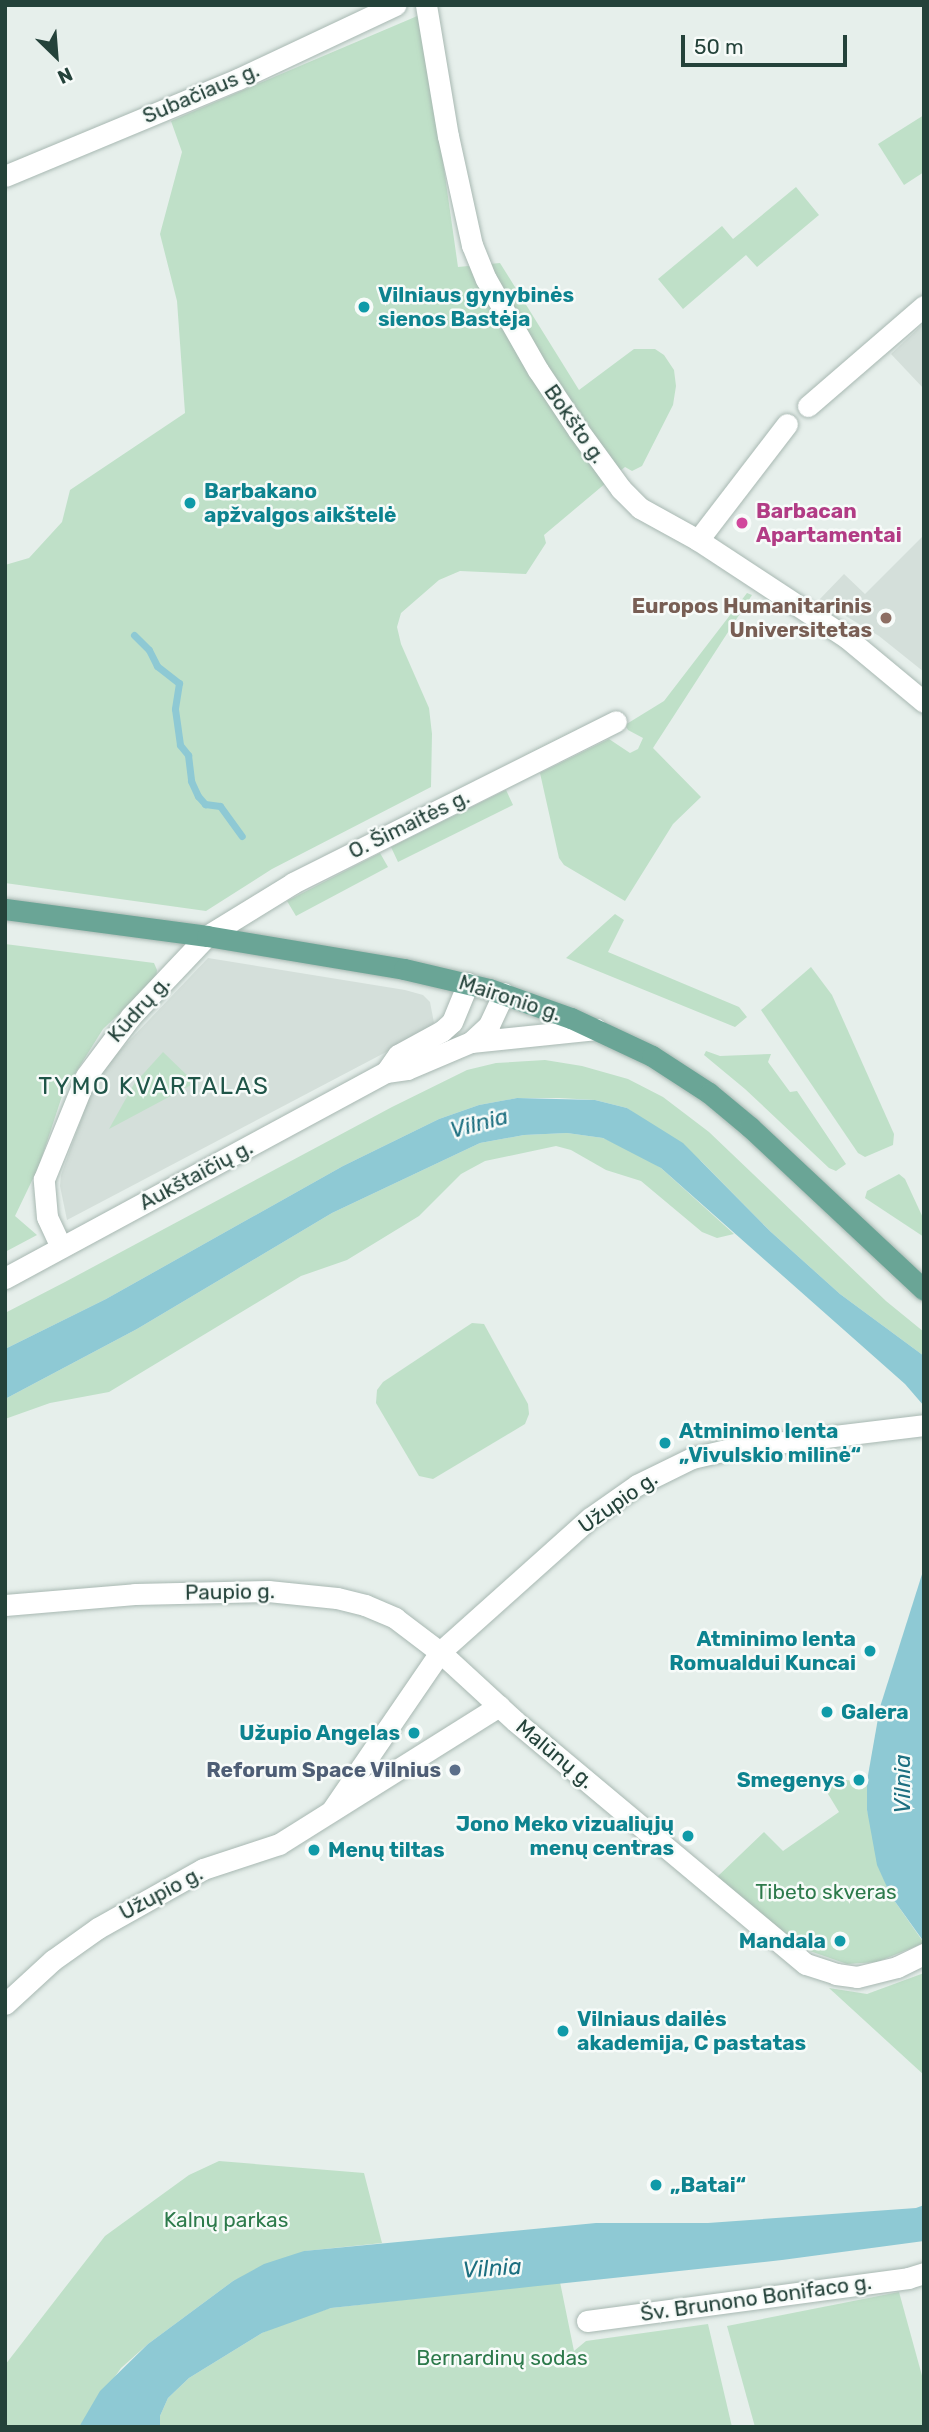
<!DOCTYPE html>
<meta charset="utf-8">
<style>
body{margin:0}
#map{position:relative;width:929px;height:2432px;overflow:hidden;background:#e6efeb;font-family:Rubik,sans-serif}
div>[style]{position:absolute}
.built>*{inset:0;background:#d4dfda}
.green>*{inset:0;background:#bfe0c8}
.water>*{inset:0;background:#8ec9d4}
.stream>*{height:7px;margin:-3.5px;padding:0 3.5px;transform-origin:3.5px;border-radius:3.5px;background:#8ec9d4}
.roads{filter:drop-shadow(0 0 2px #a8b8b2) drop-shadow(0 0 2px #a8b8b2)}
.minor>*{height:21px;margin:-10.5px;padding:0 10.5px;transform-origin:10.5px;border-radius:10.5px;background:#fff}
.major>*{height:21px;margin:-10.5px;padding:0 10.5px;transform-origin:10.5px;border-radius:10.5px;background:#6aa596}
.dots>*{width:19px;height:19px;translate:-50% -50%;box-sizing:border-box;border:4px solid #f7fbf9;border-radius:50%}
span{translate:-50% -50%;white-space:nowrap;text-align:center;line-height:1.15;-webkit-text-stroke:5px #f7fbf9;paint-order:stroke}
.street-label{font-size:21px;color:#24423a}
.culture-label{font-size:21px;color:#0d838f;font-weight:700}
.left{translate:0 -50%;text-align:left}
.right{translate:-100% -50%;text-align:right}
.hotel-label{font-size:21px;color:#b23c85;font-weight:700}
.education-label{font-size:21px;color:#785e54;font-weight:700}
.service-label{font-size:21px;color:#4e5e75;font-weight:700}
.park-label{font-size:21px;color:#2d7a4b}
.water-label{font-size:23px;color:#1c6f80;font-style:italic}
.quarter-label{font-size:24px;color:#1f5548;letter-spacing:2px}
.frame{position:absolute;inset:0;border:7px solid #24423a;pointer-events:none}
.north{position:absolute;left:21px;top:21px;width:70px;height:70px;-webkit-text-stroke:5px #f7fbf9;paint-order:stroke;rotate:155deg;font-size:19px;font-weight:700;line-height:28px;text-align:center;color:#24423a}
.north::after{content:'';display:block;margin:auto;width:24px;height:32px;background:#24423a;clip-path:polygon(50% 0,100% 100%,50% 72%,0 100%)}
.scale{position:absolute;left:681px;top:35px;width:166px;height:32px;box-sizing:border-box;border:4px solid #24423a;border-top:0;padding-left:9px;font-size:21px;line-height:24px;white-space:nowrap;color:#24423a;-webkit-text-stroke:5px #f7fbf9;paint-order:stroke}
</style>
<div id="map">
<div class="built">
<div style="clip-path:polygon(924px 323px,924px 389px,891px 354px)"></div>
<div style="clip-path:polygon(924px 535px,924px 672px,879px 636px,819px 600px,844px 574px,865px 594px)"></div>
<div style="clip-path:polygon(208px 958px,405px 990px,423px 995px,430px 1002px,434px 1023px,428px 1030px,67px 1220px,60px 1186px,61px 1175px,95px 1081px,109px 1062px)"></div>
</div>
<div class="green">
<div style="clip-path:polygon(422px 14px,458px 267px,500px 263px,579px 390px,634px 349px,655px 349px,664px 355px,674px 370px,676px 386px,673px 405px,642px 466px,632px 471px,625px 467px,544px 535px,546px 543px,526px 574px,460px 571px,439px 580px,401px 613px,397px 627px,401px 644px,429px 708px,432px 734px,431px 787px,272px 869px,206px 911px,5px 883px,5px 565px,29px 558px,62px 522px,70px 490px,185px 413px,177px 301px,160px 234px,182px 152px,171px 121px)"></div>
<div style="clip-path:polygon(924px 115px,924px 172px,904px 185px,878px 144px)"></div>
<div style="clip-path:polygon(796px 187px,819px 215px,757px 267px,746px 255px,683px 309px,658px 279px,722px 226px,733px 239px)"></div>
<div style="clip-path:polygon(747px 593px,752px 595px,653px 748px,701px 797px,673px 824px,625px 901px,564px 865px,559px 858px,540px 773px,609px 739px,630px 753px,638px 749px,643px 738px,628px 730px,625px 725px,664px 701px)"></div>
<div style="clip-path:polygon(506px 790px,513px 805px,398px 862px,391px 847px)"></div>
<div style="clip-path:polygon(380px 853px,388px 867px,296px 916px,287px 901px)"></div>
<div style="clip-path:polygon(615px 914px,624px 920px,608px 952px,739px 1007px,747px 1017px,735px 1027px,566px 958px)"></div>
<div style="clip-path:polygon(5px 944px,154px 963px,157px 970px,156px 979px,103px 1029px,63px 1093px,39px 1166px,15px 1216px,37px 1235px,5px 1252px)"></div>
<div style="clip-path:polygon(811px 967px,832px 995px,894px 1134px,893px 1145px,865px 1157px,858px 1153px,761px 1010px)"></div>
<div style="clip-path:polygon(706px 1051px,720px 1056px,771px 1054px,768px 1062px,790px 1092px,797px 1091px,846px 1164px,836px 1171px,829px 1168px,745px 1089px,704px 1055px)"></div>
<div style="clip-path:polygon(163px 1052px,195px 1083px,109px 1129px,134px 1084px)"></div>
<div style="clip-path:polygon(545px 1060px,582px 1066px,628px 1079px,663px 1097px,709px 1132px,886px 1301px,924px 1332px,924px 1356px,840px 1294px,771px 1232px,701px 1161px,627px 1108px,595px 1100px,559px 1098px,517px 1098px,479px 1105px,439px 1119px,343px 1166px,106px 1299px,5px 1349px,5px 1313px,65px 1282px,392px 1107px,467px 1070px,496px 1063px)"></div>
<div style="clip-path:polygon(567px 1133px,603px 1138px,637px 1153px,661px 1168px,734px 1234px,717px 1238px,702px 1232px,641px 1181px,606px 1170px,571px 1150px,556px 1146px,485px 1161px,461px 1174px,419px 1216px,347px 1260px,301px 1276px,109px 1392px,50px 1403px,5px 1419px,5px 1399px,137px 1329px,332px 1213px,480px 1143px,524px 1135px)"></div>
<div style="clip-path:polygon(899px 1174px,905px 1179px,924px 1220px,924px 1237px,865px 1198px,867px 1191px)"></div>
<div style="clip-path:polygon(472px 1323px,484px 1324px,528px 1404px,529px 1414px,525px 1424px,433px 1479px,419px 1476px,376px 1403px,377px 1390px,383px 1382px)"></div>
<div style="clip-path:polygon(842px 1780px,867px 1781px,867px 1810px,891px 1896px,924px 1943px,877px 1962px,847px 1964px,804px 1949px,717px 1877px,764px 1832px,783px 1851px,839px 1812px,825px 1789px)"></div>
<div style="clip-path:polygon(924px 1973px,924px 2075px,829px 1988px,867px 1994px)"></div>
<div style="clip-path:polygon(219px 2161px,364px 2173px,382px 2243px,305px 2251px,233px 2281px,148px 2344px,121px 2368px,79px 2427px,5px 2427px,5px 2365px,105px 2236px,189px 2175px)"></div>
<div style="clip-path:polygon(560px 2282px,574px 2351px,586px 2341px,708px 2324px,732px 2427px,160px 2427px,160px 2416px,168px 2398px,189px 2378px,262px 2333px,294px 2319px,331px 2308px)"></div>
<div style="clip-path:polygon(899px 2292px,924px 2383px,924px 2427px,755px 2427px,727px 2326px)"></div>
</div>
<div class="water">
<div style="clip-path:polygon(517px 1098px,595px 1100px,627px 1108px,683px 1143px,771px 1232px,840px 1294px,924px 1356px,924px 1406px,905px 1384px,661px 1168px,603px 1138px,567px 1133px,524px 1135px,480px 1143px,332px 1213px,137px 1329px,5px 1399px,5px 1349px,106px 1299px,343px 1166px,439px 1119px,479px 1105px)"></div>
<div style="clip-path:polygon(924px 1568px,924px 1942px,891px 1896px,877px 1865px,867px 1810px,867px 1781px,880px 1707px)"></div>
<div style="clip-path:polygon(924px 2205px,924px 2241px,782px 2260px,331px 2308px,262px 2333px,189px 2378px,168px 2398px,160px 2416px,160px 2427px,79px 2427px,100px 2391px,148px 2344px,233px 2281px,264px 2264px,304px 2251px,596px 2223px,708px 2223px,916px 2208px)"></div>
</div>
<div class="stream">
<div style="left:134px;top:635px;width:21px;rotate:45deg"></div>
<div style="left:149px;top:650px;width:18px;rotate:63deg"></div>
<div style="left:157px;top:666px;width:28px;rotate:38deg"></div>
<div style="left:179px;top:683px;width:26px;rotate:99deg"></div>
<div style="left:175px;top:709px;width:36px;rotate:82deg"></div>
<div style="left:180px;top:745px;width:13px;rotate:51deg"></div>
<div style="left:188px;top:755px;width:26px;rotate:83deg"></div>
<div style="left:191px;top:781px;width:17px;rotate:65deg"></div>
<div style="left:198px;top:796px;width:11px;rotate:49deg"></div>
<div style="left:205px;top:804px;width:15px;rotate:8deg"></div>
<div style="left:220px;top:806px;width:37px;rotate:54deg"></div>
</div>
<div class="roads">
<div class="minor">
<div style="left:426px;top:5px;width:133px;rotate:80.5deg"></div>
<div style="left:448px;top:136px;width:112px;rotate:77.6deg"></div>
<div style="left:472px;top:245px;width:37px;rotate:68deg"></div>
<div style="left:486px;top:279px;width:105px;rotate:60.3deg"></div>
<div style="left:538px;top:370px;width:72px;rotate:56.3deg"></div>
<div style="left:578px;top:430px;width:73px;rotate:53.9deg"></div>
<div style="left:621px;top:489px;width:27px;rotate:45deg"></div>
<div style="left:640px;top:508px;width:66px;rotate:28.9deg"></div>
<div style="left:698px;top:540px;width:178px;rotate:33.3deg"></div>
<div style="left:847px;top:638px;width:100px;rotate:39.7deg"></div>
<div style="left:5px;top:176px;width:252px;rotate:-22.6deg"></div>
<div style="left:238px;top:79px;width:174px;rotate:-25.2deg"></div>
<div style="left:808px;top:406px;width:153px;rotate:-40.8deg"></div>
<div style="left:698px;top:540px;width:146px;rotate:-52.5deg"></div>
<div style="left:471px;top:1042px;width:25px;rotate:-43deg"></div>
<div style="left:489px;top:1025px;width:35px;rotate:-65deg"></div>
<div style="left:386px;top:1072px;width:21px;rotate:-55deg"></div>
<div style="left:398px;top:1055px;width:50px;rotate:-28.6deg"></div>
<div style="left:442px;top:1031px;width:13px;rotate:-42deg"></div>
<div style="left:452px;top:1022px;width:42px;rotate:-67.7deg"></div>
<div style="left:61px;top:1247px;width:33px;rotate:-115deg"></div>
<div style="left:47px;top:1217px;width:38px;rotate:-95deg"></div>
<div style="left:44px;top:1179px;width:111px;rotate:-67.8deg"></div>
<div style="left:86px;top:1076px;width:75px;rotate:-53.1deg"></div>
<div style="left:131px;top:1016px;width:110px;rotate:-46.5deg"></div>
<div style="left:207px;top:936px;width:101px;rotate:-31.6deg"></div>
<div style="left:293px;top:883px;width:361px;rotate:-26.6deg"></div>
<div style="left:5px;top:1278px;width:433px;rotate:-28.4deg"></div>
<div style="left:386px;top:1072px;width:21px;rotate:-8deg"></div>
<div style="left:407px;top:1069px;width:69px;rotate:-22.9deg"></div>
<div style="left:471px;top:1042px;width:126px;rotate:-5.9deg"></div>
<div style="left:5px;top:1605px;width:130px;rotate:-4.8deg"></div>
<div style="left:135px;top:1594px;width:133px;rotate:-1.3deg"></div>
<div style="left:268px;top:1591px;width:69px;rotate:5.8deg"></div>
<div style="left:337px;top:1598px;width:29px;rotate:14deg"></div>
<div style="left:365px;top:1605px;width:33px;rotate:23deg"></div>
<div style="left:395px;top:1618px;width:56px;rotate:37.1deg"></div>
<div style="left:440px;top:1652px;width:102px;rotate:42.6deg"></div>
<div style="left:515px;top:1721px;width:379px;rotate:39.9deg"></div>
<div style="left:806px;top:1964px;width:32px;rotate:18deg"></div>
<div style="left:836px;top:1974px;width:21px;rotate:8deg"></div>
<div style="left:857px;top:1977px;width:41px;rotate:-14deg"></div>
<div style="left:897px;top:1967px;width:30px;rotate:-26deg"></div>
<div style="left:332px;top:1810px;width:191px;rotate:-55.6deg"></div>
<div style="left:440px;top:1652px;width:201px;rotate:-41.8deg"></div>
<div style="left:590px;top:1518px;width:57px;rotate:-35.1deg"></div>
<div style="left:637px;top:1485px;width:61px;rotate:-26.1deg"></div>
<div style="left:692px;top:1458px;width:44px;rotate:-13.1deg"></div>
<div style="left:735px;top:1448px;width:190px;rotate:-6.9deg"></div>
<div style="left:5px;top:2004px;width:65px;rotate:-42.5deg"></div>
<div style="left:53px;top:1960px;width:55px;rotate:-35.4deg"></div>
<div style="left:98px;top:1928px;width:120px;rotate:-29.3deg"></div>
<div style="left:203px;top:1869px;width:80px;rotate:-18.2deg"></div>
<div style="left:279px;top:1844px;width:260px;rotate:-32.1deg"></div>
<div style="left:587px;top:2321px;width:324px;rotate:-7.6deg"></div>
<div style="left:908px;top:2278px;width:17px;rotate:-17deg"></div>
</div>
<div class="major">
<div style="left:5px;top:909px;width:204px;rotate:7.6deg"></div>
<div style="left:207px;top:936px;width:200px;rotate:9.5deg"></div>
<div style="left:404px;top:969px;width:87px;rotate:13.2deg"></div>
<div style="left:489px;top:989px;width:87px;rotate:19.5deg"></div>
<div style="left:571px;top:1018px;width:89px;rotate:25.1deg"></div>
<div style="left:652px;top:1056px;width:68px;rotate:33deg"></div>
<div style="left:709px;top:1093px;width:53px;rotate:39.7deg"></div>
<div style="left:750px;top:1127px;width:238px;rotate:43.1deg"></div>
</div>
</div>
<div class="dots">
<div style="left:364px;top:307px;background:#0f9aa8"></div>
<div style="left:190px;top:503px;background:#0f9aa8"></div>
<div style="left:742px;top:523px;background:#d1479c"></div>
<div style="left:886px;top:618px;background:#8d6e63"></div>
<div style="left:665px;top:1443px;background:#0f9aa8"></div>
<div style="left:870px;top:1651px;background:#0f9aa8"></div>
<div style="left:827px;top:1712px;background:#0f9aa8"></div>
<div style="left:414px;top:1733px;background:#0f9aa8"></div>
<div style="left:455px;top:1770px;background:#5c6f8a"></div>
<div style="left:859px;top:1780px;background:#0f9aa8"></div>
<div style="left:688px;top:1836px;background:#0f9aa8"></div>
<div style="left:314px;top:1850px;background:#0f9aa8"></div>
<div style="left:840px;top:1941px;background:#0f9aa8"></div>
<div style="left:563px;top:2031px;background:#0f9aa8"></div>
<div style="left:656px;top:2185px;background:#0f9aa8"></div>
</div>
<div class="street-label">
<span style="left:201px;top:93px;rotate:-23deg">Subačiaus g.</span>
<span style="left:575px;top:424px;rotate:55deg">Bokšto g.</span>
<span style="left:409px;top:824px;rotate:-26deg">O. Šimaitės g.</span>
<span style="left:510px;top:998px;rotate:18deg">Maironio g.</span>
<span style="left:139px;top:1009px;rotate:-48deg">Kūdrų g.</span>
<span style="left:196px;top:1175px;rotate:-28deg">Aukštaičių g.</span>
<span style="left:618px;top:1502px;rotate:-35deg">Užupio g.</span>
<span style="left:230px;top:1592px;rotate:-1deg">Paupio g.</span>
<span style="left:555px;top:1754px;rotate:40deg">Malūnų g.</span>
<span style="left:161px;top:1893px;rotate:-28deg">Užupio g.</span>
<span style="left:756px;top:2298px;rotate:-8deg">Šv. Brunono Bonifaco g.</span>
</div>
<div class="culture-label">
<span class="left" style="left:378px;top:307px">Vilniaus gynybinės<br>sienos Bastėja</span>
<span class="left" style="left:204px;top:503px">Barbakano<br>apžvalgos aikštelė</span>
<span class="left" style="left:679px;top:1443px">Atminimo lenta<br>„Vivulskio milinė“</span>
<span class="right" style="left:856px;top:1651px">Atminimo lenta<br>Romualdui Kuncai</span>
<span class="left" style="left:841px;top:1712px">Galera</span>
<span class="right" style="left:400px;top:1733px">Užupio Angelas</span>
<span class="right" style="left:845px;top:1780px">Smegenys</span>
<span class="right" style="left:674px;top:1836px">Jono Meko vizualiųjų<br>menų centras</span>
<span class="left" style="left:328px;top:1850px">Menų tiltas</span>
<span class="right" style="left:826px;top:1941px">Mandala</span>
<span class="left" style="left:577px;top:2031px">Vilniaus dailės<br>akademija, C pastatas</span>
<span class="left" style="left:670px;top:2185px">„Batai“</span>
</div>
<div class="hotel-label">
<span class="left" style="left:756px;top:523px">Barbacan<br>Apartamentai</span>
</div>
<div class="education-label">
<span class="right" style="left:872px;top:618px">Europos Humanitarinis<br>Universitetas</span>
</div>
<div class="service-label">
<span class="right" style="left:441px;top:1770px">Reforum Space Vilnius</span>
</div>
<div class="park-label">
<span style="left:826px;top:1892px">Tibeto skveras</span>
<span style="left:226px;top:2220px">Kalnų parkas</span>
<span style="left:502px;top:2358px">Bernardinų sodas</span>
</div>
<div class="water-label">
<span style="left:479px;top:1123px;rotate:-15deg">Vilnia</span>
<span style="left:902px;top:1784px;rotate:-90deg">Vilnia</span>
<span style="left:492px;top:2268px;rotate:-4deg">Vilnia</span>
</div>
<div class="quarter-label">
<span style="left:154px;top:1087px">TYMO KVARTALAS</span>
</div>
<div class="frame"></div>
<div class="north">N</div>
<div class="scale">50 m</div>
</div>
